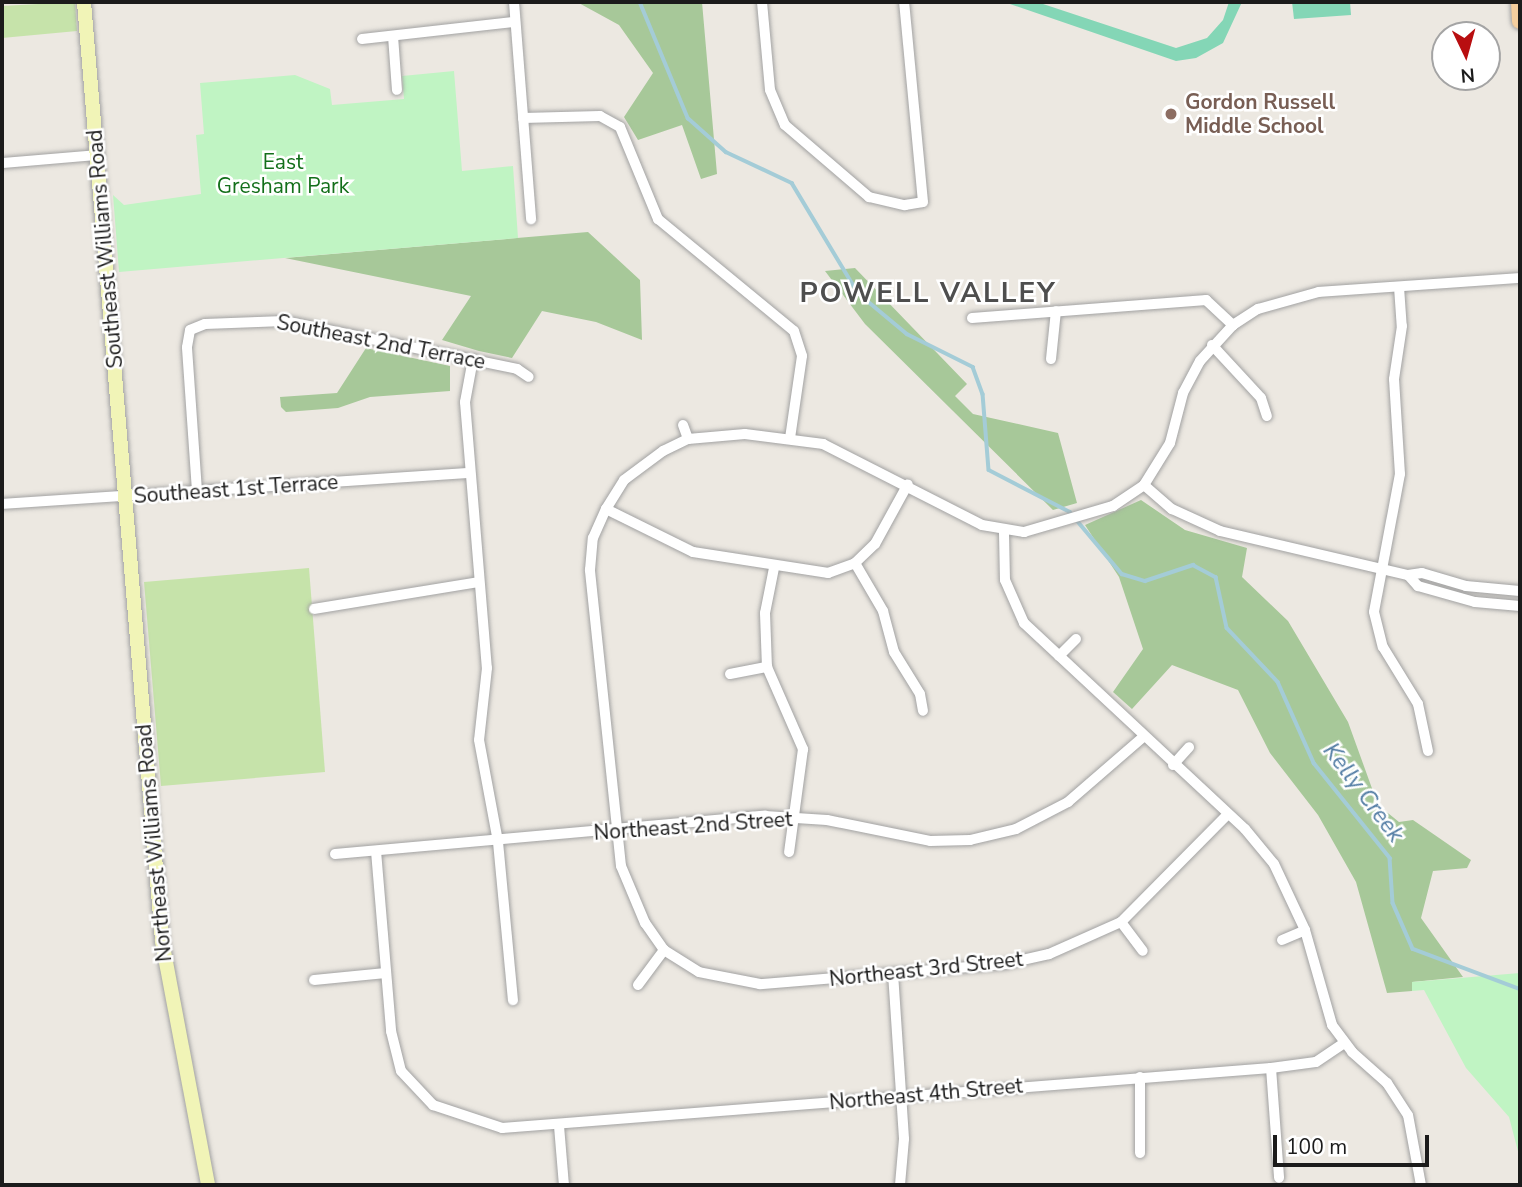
<!DOCTYPE html>
<style>
body{margin:0}
#map{position:relative;width:1522px;height:1187px;overflow:hidden;background:#ece8e1;font-family:"Nunito Sans",sans-serif}
div>[style]{position:absolute}
.grass>*{inset:0;background:#c6e3aa}
.forest>*{inset:0;background:#a7c899}
.park>*{inset:0;background:#c0f4c3}
.pitch>*{inset:0;background:#84d6b6}
.stream>*{height:3.5px;margin:-1.75px;padding:0 1.75px;transform-origin:1.75px;border-radius:1.75px;background:#a4ccd7}
.roads{filter:drop-shadow(0 0 2px #a2a2a2) drop-shadow(0 0 2px #a2a2a2)}
.street>*{height:10px;margin:-5px;padding:0 5px;transform-origin:5px;border-radius:5px;background:#fff}
.secondary>*{height:14px;margin:-7px;padding:0 7px;transform-origin:7px;border-radius:7px;background:#f1f4b7}
.primary>*{height:16px;margin:-8px;padding:0 8px;transform-origin:8px;border-radius:8px;background:#f4ce9e}
.dots>*{width:19px;height:19px;translate:-50% -50%;box-sizing:border-box;border:4px solid #fff;border-radius:50%}
span{translate:-50% -50%;white-space:nowrap;text-align:center;line-height:1.15;-webkit-text-stroke:5px #fff;paint-order:stroke}
.education-label{font-size:21px;color:#785e54;font-weight:700}
.left{translate:0 -50%;text-align:left}
.park-label{font-size:21px;color:#136f1a}
.street-label{font-size:21px;color:#1b1b1b}
.water-label{font-size:23px;color:#4f7aa2;font-style:italic}
.district-label{font-size:28px;color:#4e4e4e;font-weight:700;letter-spacing:2px}
.frame{position:absolute;inset:0;border:4px solid #1b1b1b;pointer-events:none}
.north{position:absolute;left:1431px;top:21px;width:70px;height:70px;box-sizing:border-box;background:#fff;border:2px solid #a4a4a4;border-radius:50%;rotate:175deg;font-size:19px;font-weight:700;line-height:28px;text-align:center;color:#1b1b1b}
.north::after{content:'';display:block;margin:auto;width:24px;height:32px;background:#b80e10;clip-path:polygon(50% 0,100% 100%,50% 72%,0 100%)}
.scale{position:absolute;left:1273px;top:1135px;width:156px;height:32px;box-sizing:border-box;border:4px solid #1b1b1b;border-top:0;padding-left:9px;font-size:21px;line-height:24px;white-space:nowrap;color:#1b1b1b;-webkit-text-stroke:5px #fff;paint-order:stroke}
</style>
<div id="map">
<div class="grass">
<div style="clip-path:polygon(75px 2px,77px 31px,2px 38px,2px 6px)"></div>
<div style="clip-path:polygon(309px 568px,325px 772px,161px 786px,144px 582px)"></div>
</div>
<div class="forest">
<div style="clip-path:polygon(577px 2px,702px 2px,717px 174px,701px 179px,682px 125px,638px 140px,624px 117px,653px 73px,619px 25px)"></div>
<div style="clip-path:polygon(588px 232px,640px 280px,642px 340px,596px 322px,542px 311px,512px 358px,479px 351px,442px 340px,471px 296px,285px 258px)"></div>
<div style="clip-path:polygon(855px 268px,967px 384px,955px 396px,973px 414px,1058px 433px,1077px 503px,1053px 510px,865px 324px,825px 271px)"></div>
<div style="clip-path:polygon(366px 348px,450px 366px,450px 391px,370px 397px,338px 408px,286px 412px,281px 407px,280px 397px,337px 393px)"></div>
<div style="clip-path:polygon(1141px 500px,1185px 530px,1247px 548px,1242px 577px,1288px 621px,1348px 722px,1378px 805px,1399px 822px,1413px 820px,1471px 860px,1467px 868px,1433px 871px,1421px 918px,1463px 977px,1412px 982px,1412px 991px,1387px 993px,1356px 882px,1318px 815px,1270px 753px,1238px 690px,1172px 665px,1132px 709px,1113px 692px,1143px 649px,1119px 577px,1085px 525px)"></div>
</div>
<div class="park">
<div style="clip-path:polygon(454px 71px,462px 171px,513px 166px,518px 238px,119px 272px,113px 195px,124px 205px,201px 194px,196px 135px,204px 134px,200px 83px,295px 75px,330px 89px,332px 105px,404px 99px,402px 76px)"></div>
<div style="clip-path:polygon(1520px 973px,1520px 1159px,1509px 1117px,1466px 1068px,1424px 990px,1412px 991px,1412px 982px)"></div>
</div>
<div class="pitch">
<div style="clip-path:polygon(1004px 2px,1037px 2px,1176px 48px,1207px 38px,1223px 20px,1229px 2px,1242px 2px,1223px 43px,1196px 58px,1176px 61px)"></div>
<div style="clip-path:polygon(1292px 2px,1350px 2px,1351px 15px,1294px 19px)"></div>
</div>
<div class="stream">
<div style="left:640px;top:2px;width:126px;rotate:67.5deg"></div>
<div style="left:688px;top:118px;width:51px;rotate:41.8deg"></div>
<div style="left:726px;top:152px;width:73px;rotate:25.2deg"></div>
<div style="left:792px;top:183px;width:128px;rotate:59deg"></div>
<div style="left:858px;top:293px;width:64px;rotate:39.9deg"></div>
<div style="left:907px;top:334px;width:74px;rotate:26.6deg"></div>
<div style="left:973px;top:367px;width:29px;rotate:70deg"></div>
<div style="left:983px;top:394px;width:76px;rotate:85.5deg"></div>
<div style="left:989px;top:470px;width:91px;rotate:27.4deg"></div>
<div style="left:1070px;top:512px;width:81px;rotate:50deg"></div>
<div style="left:1122px;top:574px;width:24px;rotate:17deg"></div>
<div style="left:1145px;top:581px;width:51px;rotate:-18.4deg"></div>
<div style="left:1193px;top:565px;width:26px;rotate:28deg"></div>
<div style="left:1216px;top:577px;width:52px;rotate:77.8deg"></div>
<div style="left:1227px;top:628px;width:74px;rotate:46.6deg"></div>
<div style="left:1278px;top:682px;width:89px;rotate:66deg"></div>
<div style="left:1314px;top:763px;width:122px;rotate:51.3deg"></div>
<div style="left:1390px;top:858px;width:45px;rotate:86.2deg"></div>
<div style="left:1393px;top:903px;width:50px;rotate:66.5deg"></div>
<div style="left:1413px;top:949px;width:114px;rotate:20.5deg"></div>
</div>
<div class="roads">
<div class="street">
<div style="left:514px;top:2px;width:218px;rotate:85.5deg"></div>
<div style="left:762px;top:2px;width:88px;rotate:84.8deg"></div>
<div style="left:770px;top:90px;width:38px;rotate:67deg"></div>
<div style="left:785px;top:125px;width:111px;rotate:40.6deg"></div>
<div style="left:869px;top:197px;width:37px;rotate:13deg"></div>
<div style="left:905px;top:205px;width:18px;rotate:-9deg"></div>
<div style="left:923px;top:202px;width:201px;rotate:-95.4deg"></div>
<div style="left:393px;top:36px;width:54px;rotate:85.8deg"></div>
<div style="left:362px;top:39px;width:152px;rotate:-6.4deg"></div>
<div style="left:523px;top:118px;width:77px;rotate:-1.5deg"></div>
<div style="left:600px;top:116px;width:23px;rotate:29deg"></div>
<div style="left:620px;top:127px;width:100px;rotate:67.6deg"></div>
<div style="left:658px;top:219px;width:176px;rotate:39.5deg"></div>
<div style="left:794px;top:331px;width:26px;rotate:72deg"></div>
<div style="left:802px;top:356px;width:83px;rotate:98.3deg"></div>
<div style="left:2px;top:163px;width:95px;rotate:-4.8deg"></div>
<div style="left:1399px;top:287px;width:39px;rotate:86deg"></div>
<div style="left:1402px;top:326px;width:54px;rotate:98.6deg"></div>
<div style="left:1394px;top:379px;width:95px;rotate:86.4deg"></div>
<div style="left:1400px;top:474px;width:140px;rotate:100.7deg"></div>
<div style="left:1374px;top:612px;width:36px;rotate:76deg"></div>
<div style="left:1383px;top:647px;width:67px;rotate:58.4deg"></div>
<div style="left:1418px;top:704px;width:48px;rotate:78deg"></div>
<div style="left:972px;top:318px;width:235px;rotate:-4.4deg"></div>
<div style="left:1206px;top:300px;width:37px;rotate:43deg"></div>
<div style="left:1212px;top:345px;width:72px;rotate:47.2deg"></div>
<div style="left:1261px;top:398px;width:19px;rotate:72deg"></div>
<div style="left:473px;top:359px;width:44px;rotate:100.5deg"></div>
<div style="left:465px;top:402px;width:267px;rotate:85.3deg"></div>
<div style="left:487px;top:668px;width:72px;rotate:96.3deg"></div>
<div style="left:479px;top:740px;width:104px;rotate:79.4deg"></div>
<div style="left:498px;top:842px;width:159px;rotate:84.6deg"></div>
<div style="left:1051px;top:359px;width:48px;rotate:-84.1deg"></div>
<div style="left:683px;top:425px;width:15px;rotate:70deg"></div>
<div style="left:1144px;top:485px;width:37px;rotate:41deg"></div>
<div style="left:1172px;top:509px;width:53px;rotate:24.6deg"></div>
<div style="left:1220px;top:531px;width:193px;rotate:13.2deg"></div>
<div style="left:1408px;top:575px;width:14px;rotate:-8deg"></div>
<div style="left:1422px;top:573px;width:46px;rotate:16.5deg"></div>
<div style="left:1466px;top:586px;width:54px;rotate:5.3deg"></div>
<div style="left:197px;top:491px;width:144px;rotate:-94deg"></div>
<div style="left:187px;top:347px;width:17px;rotate:-80deg"></div>
<div style="left:190px;top:330px;width:16px;rotate:-22deg"></div>
<div style="left:205px;top:324px;width:79px;rotate:-2.2deg"></div>
<div style="left:284px;top:321px;width:238px;rotate:11.6deg"></div>
<div style="left:517px;top:369px;width:14px;rotate:34deg"></div>
<div style="left:2px;top:504px;width:469px;rotate:-3.8deg"></div>
<div style="left:606px;top:509px;width:97px;rotate:26.3deg"></div>
<div style="left:693px;top:552px;width:137px;rotate:8.8deg"></div>
<div style="left:828px;top:573px;width:29px;rotate:-20deg"></div>
<div style="left:855px;top:563px;width:28px;rotate:-44deg"></div>
<div style="left:875px;top:544px;width:68px;rotate:-61.2deg"></div>
<div style="left:1004px;top:533px;width:47px;rotate:88.8deg"></div>
<div style="left:1005px;top:580px;width:47px;rotate:66.2deg"></div>
<div style="left:1024px;top:623px;width:302px;rotate:43deg"></div>
<div style="left:1245px;top:829px;width:45px;rotate:50.4deg"></div>
<div style="left:1274px;top:864px;width:73px;rotate:64.8deg"></div>
<div style="left:1305px;top:930px;width:99px;rotate:74.1deg"></div>
<div style="left:1332px;top:1025px;width:34px;rotate:53deg"></div>
<div style="left:1352px;top:1052px;width:47px;rotate:41.5deg"></div>
<div style="left:1387px;top:1083px;width:38px;rotate:57deg"></div>
<div style="left:1408px;top:1115px;width:71px;rotate:79.5deg"></div>
<div style="left:855px;top:563px;width:56px;rotate:59.7deg"></div>
<div style="left:883px;top:611px;width:42px;rotate:75deg"></div>
<div style="left:894px;top:652px;width:49px;rotate:58.2deg"></div>
<div style="left:920px;top:694px;width:17px;rotate:80deg"></div>
<div style="left:774px;top:568px;width:46px;rotate:101.3deg"></div>
<div style="left:765px;top:613px;width:54px;rotate:87.9deg"></div>
<div style="left:767px;top:667px;width:90px;rotate:66.3deg"></div>
<div style="left:803px;top:749px;width:104px;rotate:97.7deg"></div>
<div style="left:1408px;top:575px;width:15px;rotate:48deg"></div>
<div style="left:1418px;top:586px;width:59px;rotate:15.7deg"></div>
<div style="left:1475px;top:602px;width:45px;rotate:5.1deg"></div>
<div style="left:314px;top:609px;width:166px;rotate:-9.3deg"></div>
<div style="left:1059px;top:656px;width:24px;rotate:-45deg"></div>
<div style="left:730px;top:674px;width:38px;rotate:-11deg"></div>
<div style="left:1173px;top:765px;width:24px;rotate:-48deg"></div>
<div style="left:1228px;top:814px;width:152px;rotate:134.7deg"></div>
<div style="left:1121px;top:922px;width:79px;rotate:156deg"></div>
<div style="left:1049px;top:954px;width:45px;rotate:167.2deg"></div>
<div style="left:1005px;top:964px;width:246px;rotate:175.3deg"></div>
<div style="left:760px;top:984px;width:62px;rotate:-168.9deg"></div>
<div style="left:699px;top:972px;width:41px;rotate:-147.8deg"></div>
<div style="left:664px;top:950px;width:33px;rotate:-125deg"></div>
<div style="left:645px;top:923px;width:62px;rotate:-112.8deg"></div>
<div style="left:621px;top:866px;width:298px;rotate:-96deg"></div>
<div style="left:590px;top:570px;width:32px;rotate:-85deg"></div>
<div style="left:593px;top:538px;width:32px;rotate:-66deg"></div>
<div style="left:606px;top:509px;width:34px;rotate:-58deg"></div>
<div style="left:624px;top:480px;width:49px;rotate:-36.6deg"></div>
<div style="left:663px;top:451px;width:28px;rotate:-26deg"></div>
<div style="left:688px;top:439px;width:57px;rotate:-5deg"></div>
<div style="left:745px;top:434px;width:79px;rotate:7.3deg"></div>
<div style="left:823px;top:444px;width:178px;rotate:27deg"></div>
<div style="left:982px;top:525px;width:43px;rotate:9.5deg"></div>
<div style="left:1024px;top:532px;width:93px;rotate:-16.3deg"></div>
<div style="left:1113px;top:506px;width:37px;rotate:-34deg"></div>
<div style="left:1144px;top:485px;width:49px;rotate:-58.2deg"></div>
<div style="left:1170px;top:443px;width:52px;rotate:-75.4deg"></div>
<div style="left:1183px;top:393px;width:36px;rotate:-62deg"></div>
<div style="left:1200px;top:361px;width:49px;rotate:-47.5deg"></div>
<div style="left:1233px;top:325px;width:30px;rotate:-33deg"></div>
<div style="left:1258px;top:309px;width:63px;rotate:-15.6deg"></div>
<div style="left:1319px;top:292px;width:201px;rotate:-4deg"></div>
<div style="left:376px;top:851px;width:181px;rotate:85.2deg"></div>
<div style="left:391px;top:1031px;width:41px;rotate:76deg"></div>
<div style="left:401px;top:1071px;width:47px;rotate:46.7deg"></div>
<div style="left:433px;top:1105px;width:73px;rotate:18.4deg"></div>
<div style="left:502px;top:1128px;width:771px;rotate:-4.46deg"></div>
<div style="left:1271px;top:1068px;width:45px;rotate:-7.6deg"></div>
<div style="left:1316px;top:1062px;width:34px;rotate:-34deg"></div>
<div style="left:335px;top:854px;width:432px;rotate:-5.1deg"></div>
<div style="left:765px;top:816px;width:62px;rotate:3.7deg"></div>
<div style="left:827px;top:820px;width:105px;rotate:11.5deg"></div>
<div style="left:930px;top:841px;width:40px;rotate:-1.4deg"></div>
<div style="left:970px;top:840px;width:47px;rotate:-13.4deg"></div>
<div style="left:1016px;top:829px;width:59px;rotate:-27.4deg"></div>
<div style="left:1068px;top:802px;width:99px;rotate:-40.9deg"></div>
<div style="left:1121px;top:922px;width:36px;rotate:53deg"></div>
<div style="left:1282px;top:940px;width:25px;rotate:-23deg"></div>
<div style="left:893px;top:973px;width:166px;rotate:86.2deg"></div>
<div style="left:904px;top:1139px;width:46px;rotate:95deg"></div>
<div style="left:314px;top:980px;width:72px;rotate:-5.6deg"></div>
<div style="left:638px;top:985px;width:44px;rotate:-53.4deg"></div>
<div style="left:1271px;top:1068px;width:110px;rotate:85.8deg"></div>
<div style="left:1140px;top:1077px;width:76px;rotate:90deg"></div>
<div style="left:559px;top:1126px;width:59px;rotate:85.2deg"></div>
</div>
<div class="secondary">
<div style="left:84px;top:2px;width:942px;rotate:85.25deg"></div>
<div style="left:162px;top:941px;width:248px;rotate:79.3deg"></div>
</div>
<div class="primary">
<div style="left:1519px;top:2px;width:19px;rotate:87deg"></div>
</div>
</div>
<div class="dots">
<div style="left:1171px;top:114px;background:#8d6e63"></div>
</div>
<div class="education-label">
<span class="left" style="left:1185px;top:114px">Gordon Russell<br>Middle School</span>
</div>
<div class="park-label">
<span style="left:283px;top:174px">East<br>Gresham Park</span>
</div>
<div class="street-label">
<span style="left:105px;top:249px;rotate:-95deg">Southeast Williams Road</span>
<span style="left:381px;top:342px;rotate:11deg">Southeast 2nd Terrace</span>
<span style="left:236px;top:489px;rotate:-4deg">Southeast 1st Terrace</span>
<span style="left:693px;top:826px;rotate:-4deg">Northeast 2nd Street</span>
<span style="left:154px;top:843px;rotate:-95deg">Northeast Williams Road</span>
<span style="left:926px;top:969px;rotate:-6deg">Northeast 3rd Street</span>
<span style="left:926px;top:1094px;rotate:-5deg">Northeast 4th Street</span>
</div>
<div class="water-label">
<span style="left:1363px;top:793px;rotate:53deg">Kelly Creek</span>
</div>
<div class="district-label">
<span style="left:928px;top:293px">POWELL VALLEY</span>
</div>
<div class="frame"></div>
<div class="north">N</div>
<div class="scale">100 m</div>
</div>
